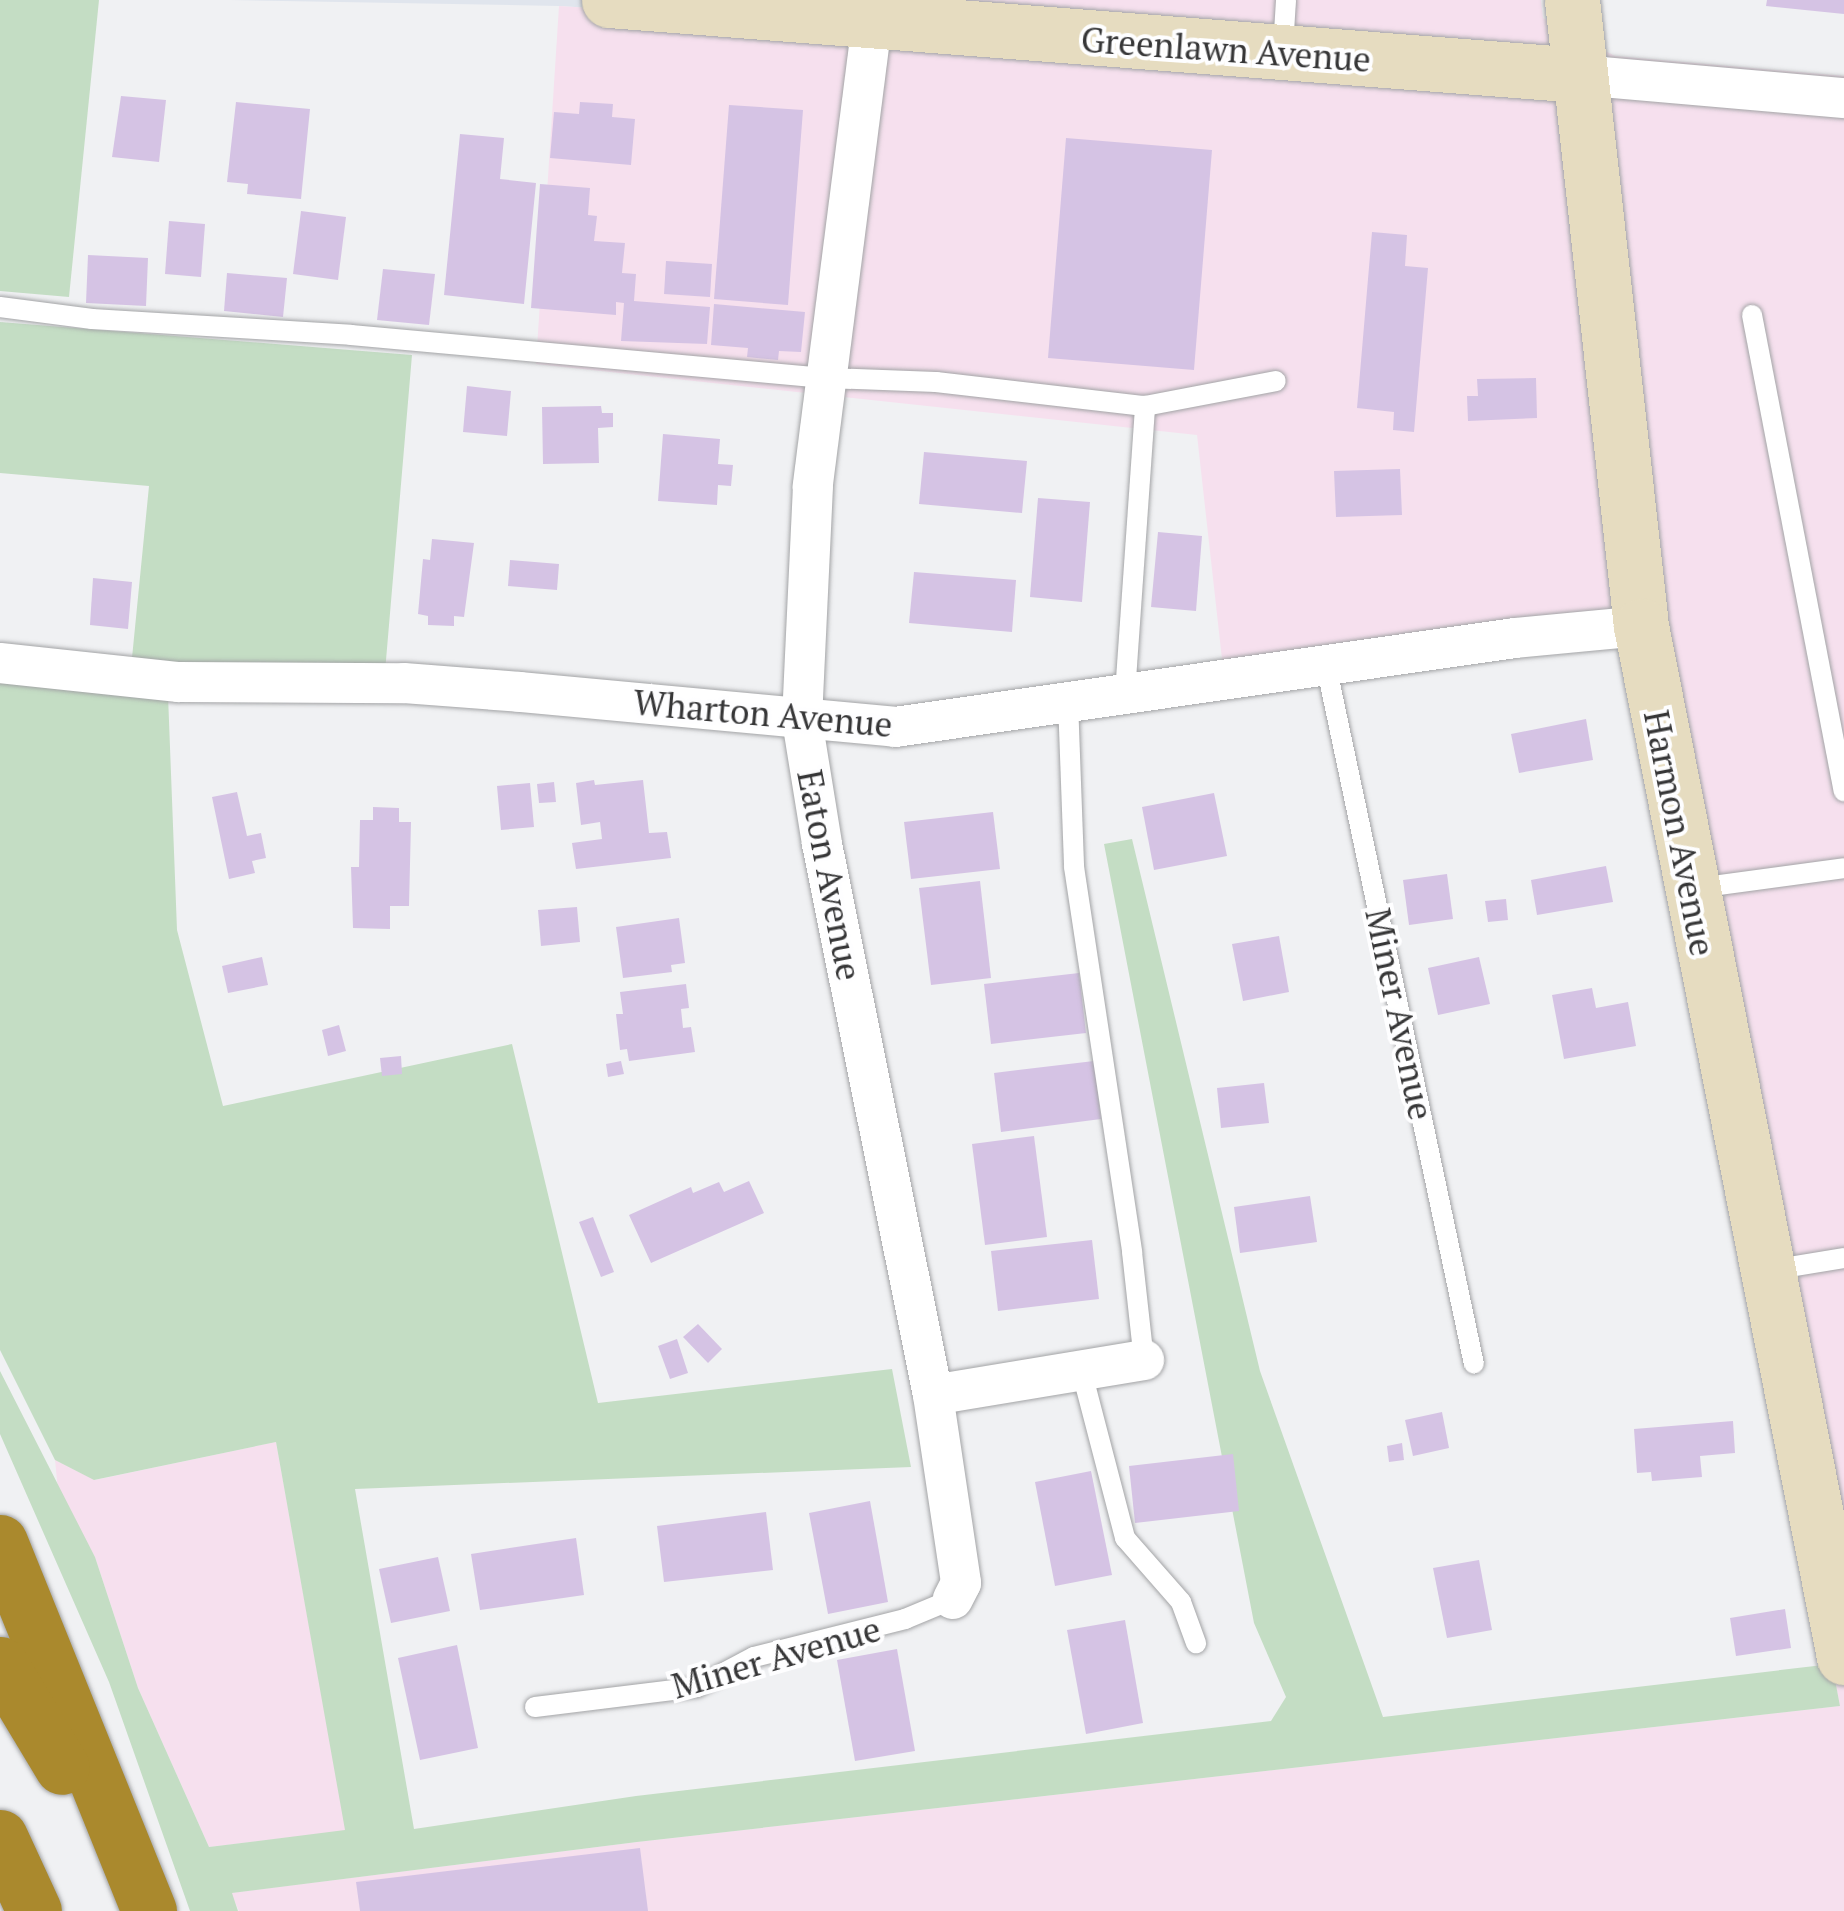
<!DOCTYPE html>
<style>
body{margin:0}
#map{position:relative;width:1844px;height:1911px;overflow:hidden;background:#f0f1f3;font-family:"PT Serif",serif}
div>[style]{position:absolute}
.built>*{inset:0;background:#e0e5ed}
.industrial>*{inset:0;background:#f6e0ee}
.green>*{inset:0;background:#c4ddc4}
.building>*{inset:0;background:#d5c3e4}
.roads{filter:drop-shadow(0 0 2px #a3a4a6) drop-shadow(0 0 2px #a3a4a6)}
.lane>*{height:20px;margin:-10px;padding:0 10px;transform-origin:10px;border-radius:10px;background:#fff}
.street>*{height:40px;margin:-20px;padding:0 20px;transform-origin:20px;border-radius:20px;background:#fff}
.secondary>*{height:55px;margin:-27.5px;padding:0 27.5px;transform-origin:27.5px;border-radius:27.5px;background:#e6dcc0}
.highway>*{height:55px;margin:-27.5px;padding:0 27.5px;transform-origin:27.5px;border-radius:27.5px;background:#aa892d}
span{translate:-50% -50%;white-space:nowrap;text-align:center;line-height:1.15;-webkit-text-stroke:8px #fefeff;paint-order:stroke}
.street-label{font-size:35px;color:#363637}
</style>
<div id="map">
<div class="built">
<div style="clip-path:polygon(230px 0,752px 0,750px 18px,559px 6px)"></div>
</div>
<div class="industrial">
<div style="clip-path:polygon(752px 0,1541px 0,1543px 18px,1615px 56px,1844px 76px,1844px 1911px,239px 1911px,231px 1893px,637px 1842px,1840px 1706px,1629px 611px,1223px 668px,1197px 435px,536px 364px,559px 6px,750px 18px)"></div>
<div style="clip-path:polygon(276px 1442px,346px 1831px,209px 1847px,138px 1688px,95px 1557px,58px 1490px,55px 1460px,95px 1480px)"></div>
</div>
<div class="green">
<div style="clip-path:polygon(0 0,99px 0,69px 297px,0 291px)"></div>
<div style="clip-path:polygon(0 322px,412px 355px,385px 672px,131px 668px,149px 486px,0 473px)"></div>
<div style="clip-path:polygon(0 677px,168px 695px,177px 930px,223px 1106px,512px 1044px,598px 1403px,892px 1369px,911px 1467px,355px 1489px,414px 1829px,636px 1796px,1271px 1721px,1286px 1697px,1254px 1623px,1104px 844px,1132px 839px,1260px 1371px,1383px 1717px,1832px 1664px,1840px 1706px,637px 1842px,232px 1893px,238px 1911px,190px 1911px,109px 1682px,0 1434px,0 1371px,95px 1557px,138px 1688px,209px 1847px,345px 1830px,276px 1442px,94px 1480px,55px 1460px,0 1350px)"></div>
</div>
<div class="building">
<div style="clip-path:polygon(1767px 0,1844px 0,1844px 14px,1766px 6px)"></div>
<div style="clip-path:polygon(121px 96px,166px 100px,159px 162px,112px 157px)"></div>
<div style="clip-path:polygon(236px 102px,310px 109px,301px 199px,247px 194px,248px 184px,227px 182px)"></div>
<div style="clip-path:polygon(580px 102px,613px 104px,612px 117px,635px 119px,631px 165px,550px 158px,554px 112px,579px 114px)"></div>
<div style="clip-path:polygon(729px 105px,803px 110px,788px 305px,714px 299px)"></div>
<div style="clip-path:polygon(460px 134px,504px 138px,500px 179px,536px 183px,524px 304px,444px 295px)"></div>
<div style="clip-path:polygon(1066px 138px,1212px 150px,1194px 370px,1048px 358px)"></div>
<div style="clip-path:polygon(540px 184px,590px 188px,588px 215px,597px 216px,594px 241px,625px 243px,622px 273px,636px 274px,634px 301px,710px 307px,707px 344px,621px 341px,624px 303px,616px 302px,616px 315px,531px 308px)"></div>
<div style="clip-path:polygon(301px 211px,346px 217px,338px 280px,293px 274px)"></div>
<div style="clip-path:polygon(169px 221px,205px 224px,201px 277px,165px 274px)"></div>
<div style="clip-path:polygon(1372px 232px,1407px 235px,1405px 266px,1428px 268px,1414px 432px,1393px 430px,1394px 412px,1357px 408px)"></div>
<div style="clip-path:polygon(88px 255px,148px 258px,146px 306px,86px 303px)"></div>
<div style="clip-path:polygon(666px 261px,712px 264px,710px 297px,664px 294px)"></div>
<div style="clip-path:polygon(383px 269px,435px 274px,429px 325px,377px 320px)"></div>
<div style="clip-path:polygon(227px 273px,287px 278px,283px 317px,224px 311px)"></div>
<div style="clip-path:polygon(714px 304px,805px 312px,801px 352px,779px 351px,778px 360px,747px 357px,748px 348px,711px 345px)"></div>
<div style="clip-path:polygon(1536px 378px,1537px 418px,1468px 421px,1467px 396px,1478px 396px,1477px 379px)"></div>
<div style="clip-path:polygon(467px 386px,511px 391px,507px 436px,463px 432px)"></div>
<div style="clip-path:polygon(601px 406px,602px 413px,613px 413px,613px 427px,598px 428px,599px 463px,543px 464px,542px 407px)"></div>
<div style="clip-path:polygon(663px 434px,720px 439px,718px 464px,733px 465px,731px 486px,718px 485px,717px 505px,658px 501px)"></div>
<div style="clip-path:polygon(924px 452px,1027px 461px,1022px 513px,919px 504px)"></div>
<div style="clip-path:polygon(1400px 469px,1402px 515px,1336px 517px,1334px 471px)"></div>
<div style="clip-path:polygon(1038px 498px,1090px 502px,1082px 602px,1030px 597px)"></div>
<div style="clip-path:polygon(1158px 532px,1202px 536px,1196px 611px,1151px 607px)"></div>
<div style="clip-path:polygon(432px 539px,474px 543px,464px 617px,454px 616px,454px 626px,428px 625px,428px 616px,418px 614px,423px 559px,430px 560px)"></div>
<div style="clip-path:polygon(510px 560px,559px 564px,557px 590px,508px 586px)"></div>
<div style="clip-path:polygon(914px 572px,1016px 580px,1012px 632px,909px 623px)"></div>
<div style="clip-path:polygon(93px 578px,132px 582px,128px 629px,90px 625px)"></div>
<div style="clip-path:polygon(1586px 719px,1593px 760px,1519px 773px,1511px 734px)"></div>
<div style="clip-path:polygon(594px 780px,595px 785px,643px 780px,649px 833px,667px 832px,671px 858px,576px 869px,572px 843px,602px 839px,600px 822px,581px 825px,576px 783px)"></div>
<div style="clip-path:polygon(554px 782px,556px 802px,539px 803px,537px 784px)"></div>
<div style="clip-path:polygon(530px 783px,534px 827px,501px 830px,497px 786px)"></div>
<div style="clip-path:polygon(237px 792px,247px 836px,261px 833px,266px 858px,252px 861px,255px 873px,229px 879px,212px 797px)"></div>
<div style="clip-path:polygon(1214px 793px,1227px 856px,1154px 870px,1142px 807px)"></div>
<div style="clip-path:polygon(373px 807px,399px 808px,399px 822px,411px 822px,409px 906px,390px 906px,390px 929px,353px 928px,351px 867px,359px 867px,360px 820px,373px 820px)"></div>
<div style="clip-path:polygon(993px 812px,1000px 869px,911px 879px,904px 822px)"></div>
<div style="clip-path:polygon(1606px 866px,1613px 902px,1537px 915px,1531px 880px)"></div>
<div style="clip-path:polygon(1447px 874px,1453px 919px,1409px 925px,1403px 880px)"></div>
<div style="clip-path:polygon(980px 881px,991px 978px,931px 985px,919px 888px)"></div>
<div style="clip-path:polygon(1506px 899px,1508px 920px,1488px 922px,1485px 901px)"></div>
<div style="clip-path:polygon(577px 907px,580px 942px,541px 946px,538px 910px)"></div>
<div style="clip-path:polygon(679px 918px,685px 963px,671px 965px,672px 972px,623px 978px,616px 927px)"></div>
<div style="clip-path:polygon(1279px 936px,1289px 992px,1243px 1001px,1232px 944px)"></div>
<div style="clip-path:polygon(262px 957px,268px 985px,228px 993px,222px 966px)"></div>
<div style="clip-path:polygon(1479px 957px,1490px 1004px,1438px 1015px,1428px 968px)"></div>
<div style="clip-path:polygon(1079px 973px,1086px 1033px,991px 1044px,984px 984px)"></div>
<div style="clip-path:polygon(686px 984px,689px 1008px,681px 1009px,683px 1028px,691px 1027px,695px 1052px,629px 1061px,627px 1049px,620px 1050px,616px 1014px,623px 1014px,620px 992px)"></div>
<div style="clip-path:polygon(1592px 988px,1596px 1008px,1628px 1002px,1636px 1046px,1564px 1059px,1552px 995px)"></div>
<div style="clip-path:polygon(339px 1025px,346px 1051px,328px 1056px,322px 1030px)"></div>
<div style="clip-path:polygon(401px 1056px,402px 1074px,382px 1076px,380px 1058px)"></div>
<div style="clip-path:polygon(621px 1061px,624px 1074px,608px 1077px,606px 1064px)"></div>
<div style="clip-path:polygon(1094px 1061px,1101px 1119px,1001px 1132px,994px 1073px)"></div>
<div style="clip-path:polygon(1264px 1083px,1269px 1123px,1221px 1128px,1217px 1088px)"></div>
<div style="clip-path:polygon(1034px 1136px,1047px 1237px,985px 1245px,972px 1144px)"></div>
<div style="clip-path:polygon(749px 1181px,764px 1213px,651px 1263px,629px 1215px,691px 1187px,693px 1193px,719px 1182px,724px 1192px)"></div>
<div style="clip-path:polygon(1310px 1196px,1317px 1242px,1240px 1253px,1234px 1207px)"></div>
<div style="clip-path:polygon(593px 1217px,614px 1272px,601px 1277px,579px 1222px)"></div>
<div style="clip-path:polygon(1092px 1240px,1099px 1299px,998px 1311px,991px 1251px)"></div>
<div style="clip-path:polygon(698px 1324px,722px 1349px,708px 1363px,683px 1337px)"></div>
<div style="clip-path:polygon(677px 1339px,688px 1373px,670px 1379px,658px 1346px)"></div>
<div style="clip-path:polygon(1442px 1412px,1449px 1448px,1413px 1456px,1405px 1420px)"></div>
<div style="clip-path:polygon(1733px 1421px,1735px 1453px,1700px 1456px,1702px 1477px,1652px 1481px,1651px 1472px,1637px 1473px,1634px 1429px)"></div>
<div style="clip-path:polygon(1402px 1443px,1404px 1460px,1389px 1462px,1387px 1446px)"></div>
<div style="clip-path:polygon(1233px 1454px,1239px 1511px,1135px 1523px,1129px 1466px)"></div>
<div style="clip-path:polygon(1091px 1471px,1112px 1575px,1055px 1586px,1035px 1482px)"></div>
<div style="clip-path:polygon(870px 1501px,888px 1602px,828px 1614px,809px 1513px)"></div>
<div style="clip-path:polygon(766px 1512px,773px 1570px,664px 1582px,657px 1526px)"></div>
<div style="clip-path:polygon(576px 1538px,584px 1595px,480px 1610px,471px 1554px)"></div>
<div style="clip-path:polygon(438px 1557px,450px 1611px,391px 1623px,379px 1569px)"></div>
<div style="clip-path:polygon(1479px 1560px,1492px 1630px,1447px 1638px,1433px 1568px)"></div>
<div style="clip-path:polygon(1785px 1609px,1791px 1648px,1736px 1656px,1730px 1618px)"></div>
<div style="clip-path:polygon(1125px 1620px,1143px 1723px,1086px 1734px,1067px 1630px)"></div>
<div style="clip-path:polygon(457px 1645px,478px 1748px,420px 1760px,398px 1658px)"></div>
<div style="clip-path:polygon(897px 1649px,915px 1751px,855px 1761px,837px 1660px)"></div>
<div style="clip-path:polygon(640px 1848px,648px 1911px,360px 1911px,356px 1882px)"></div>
</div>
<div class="roads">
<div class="lane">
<div style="left:1283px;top:48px;width:48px;rotate:-86.4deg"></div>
<div style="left:0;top:307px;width:93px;rotate:7.4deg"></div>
<div style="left:92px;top:319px;width:259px;rotate:3.5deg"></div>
<div style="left:351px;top:335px;width:478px;rotate:5.2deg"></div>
<div style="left:827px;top:378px;width:109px;rotate:2.1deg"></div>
<div style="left:936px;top:382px;width:210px;rotate:6.6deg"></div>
<div style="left:1145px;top:406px;width:133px;rotate:-10.8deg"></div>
<div style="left:1752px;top:315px;width:485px;rotate:79.1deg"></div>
<div style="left:1326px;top:665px;width:714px;rotate:78.05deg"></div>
<div style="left:1125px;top:694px;width:289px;rotate:-86deg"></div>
<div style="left:1068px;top:701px;width:166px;rotate:87.9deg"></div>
<div style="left:1074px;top:867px;width:389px;rotate:81.4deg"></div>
<div style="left:1132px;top:1252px;width:109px;rotate:83.7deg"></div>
<div style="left:1697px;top:888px;width:148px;rotate:-7.7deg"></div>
<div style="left:1771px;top:1270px;width:74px;rotate:-9.3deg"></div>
<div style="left:1081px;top:1369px;width:175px;rotate:75.4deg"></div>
<div style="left:1125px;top:1538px;width:85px;rotate:48.8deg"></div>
<div style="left:1181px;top:1602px;width:44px;rotate:69.9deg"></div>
<div style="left:535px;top:1707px;width:163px;rotate:-7deg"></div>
<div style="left:697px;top:1687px;width:64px;rotate:-27.8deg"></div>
<div style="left:754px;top:1657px;width:156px;rotate:-14.1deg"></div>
<div style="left:905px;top:1619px;width:52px;rotate:-22.6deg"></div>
</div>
<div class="street">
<div style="left:872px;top:23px;width:467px;rotate:97.3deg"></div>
<div style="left:813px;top:486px;width:234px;rotate:92.7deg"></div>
<div style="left:802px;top:720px;width:126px;rotate:80.8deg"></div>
<div style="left:822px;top:844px;width:562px;rotate:78.61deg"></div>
<div style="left:933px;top:1395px;width:190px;rotate:81.5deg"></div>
<div style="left:961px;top:1583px;width:18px;rotate:117deg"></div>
<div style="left:1579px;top:75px;width:266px;rotate:5deg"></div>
<div style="left:0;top:663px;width:180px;rotate:6.1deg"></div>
<div style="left:179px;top:682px;width:225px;rotate:0.3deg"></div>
<div style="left:404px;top:683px;width:116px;rotate:4.4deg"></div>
<div style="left:520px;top:692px;width:377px;rotate:5.3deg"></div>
<div style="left:895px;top:727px;width:626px;rotate:-8.17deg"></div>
<div style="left:1515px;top:638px;width:127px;rotate:-5.4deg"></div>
<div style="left:933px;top:1395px;width:214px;rotate:-9.4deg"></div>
</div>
<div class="secondary">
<div style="left:609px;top:0;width:973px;rotate:4.42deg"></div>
<div style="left:1572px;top:0;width:630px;rotate:83.71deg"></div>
<div style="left:1641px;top:626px;width:1051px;rotate:78.86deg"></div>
</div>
<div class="highway">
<div style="left:0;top:1542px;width:398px;rotate:68deg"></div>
<div style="left:0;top:1664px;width:120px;rotate:59deg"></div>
<div style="left:0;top:1837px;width:81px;rotate:65.3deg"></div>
</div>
</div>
<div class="street-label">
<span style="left:1226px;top:49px;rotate:4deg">Greenlawn Avenue</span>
<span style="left:763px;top:713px;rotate:5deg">Wharton Avenue</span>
<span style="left:1680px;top:833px;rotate:79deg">Harmon Avenue</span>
<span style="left:830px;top:875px;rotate:79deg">Eaton Avenue</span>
<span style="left:1400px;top:1014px;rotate:78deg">Miner Avenue</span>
<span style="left:776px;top:1657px;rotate:-16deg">Miner Avenue</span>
</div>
</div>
